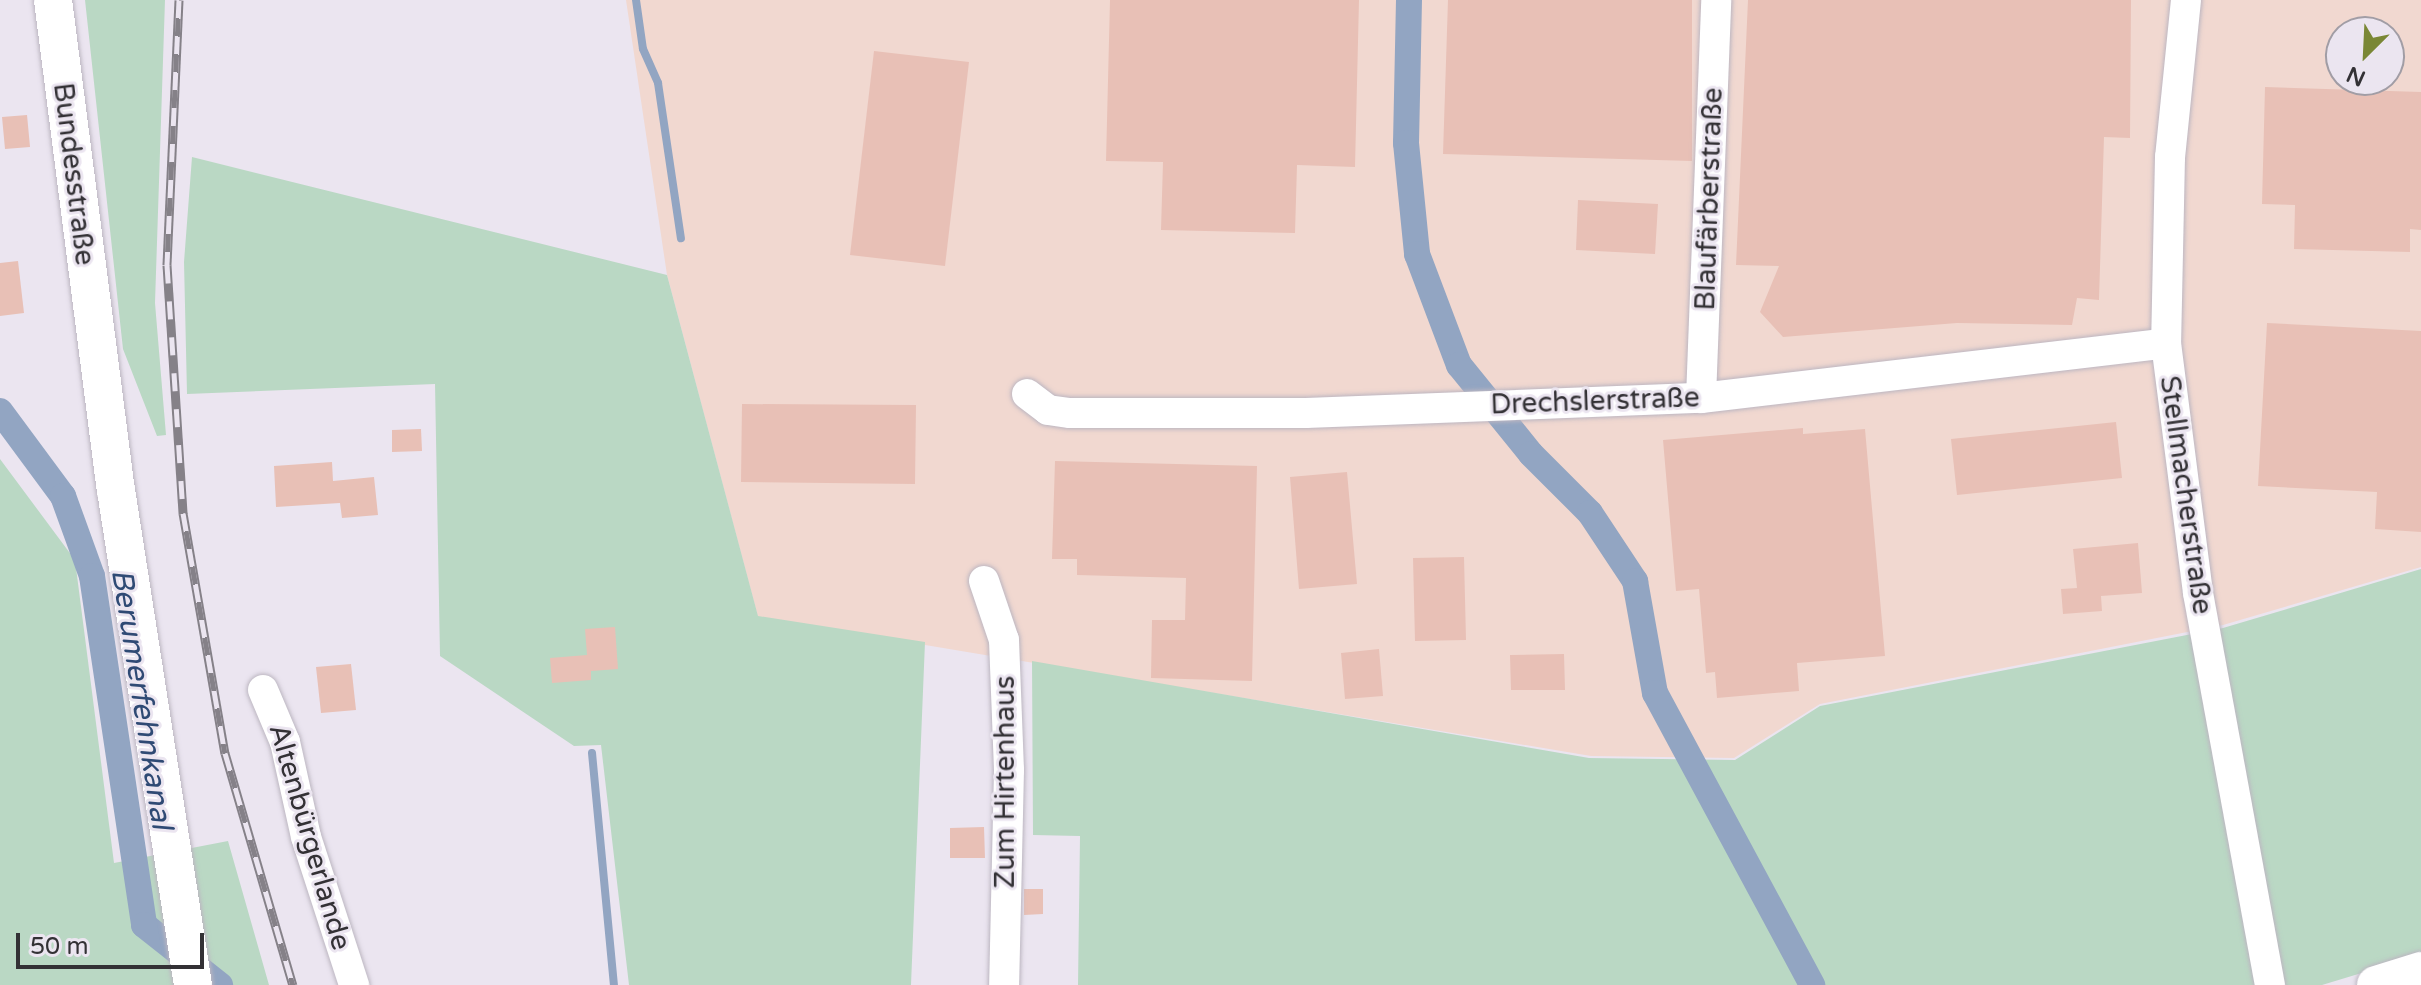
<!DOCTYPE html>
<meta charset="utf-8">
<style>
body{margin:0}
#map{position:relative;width:2421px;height:985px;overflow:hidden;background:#ebe5f0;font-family:"Varela Round",sans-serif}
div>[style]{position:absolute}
.commercial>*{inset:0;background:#f1d8d0}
.green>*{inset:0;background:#bad8c4}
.stream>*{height:8px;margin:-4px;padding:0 4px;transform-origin:4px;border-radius:4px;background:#92a5c2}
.canal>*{height:26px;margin:-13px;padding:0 13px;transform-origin:13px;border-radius:13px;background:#92a5c2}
.building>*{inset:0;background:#e8c0b6}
.roads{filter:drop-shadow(0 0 2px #bcb6c1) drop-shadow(0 0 2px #bcb6c1)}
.minor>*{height:30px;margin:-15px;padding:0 15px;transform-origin:15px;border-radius:15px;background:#fff}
.major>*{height:38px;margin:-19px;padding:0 19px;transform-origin:19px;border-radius:19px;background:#fff}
.rail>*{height:9px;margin-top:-4.5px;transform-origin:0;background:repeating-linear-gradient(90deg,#ebe5f0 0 18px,#858188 0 36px);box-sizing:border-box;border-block:2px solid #858188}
span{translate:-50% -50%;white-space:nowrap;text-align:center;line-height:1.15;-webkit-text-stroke:6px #ebe5f0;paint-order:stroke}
.street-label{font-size:28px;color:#333135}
.water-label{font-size:30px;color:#2f4a74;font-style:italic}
.north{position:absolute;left:2325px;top:16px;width:80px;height:80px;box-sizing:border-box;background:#ebe5f0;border:2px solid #a19da5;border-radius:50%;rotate:204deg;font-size:22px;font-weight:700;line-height:32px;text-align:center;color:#333135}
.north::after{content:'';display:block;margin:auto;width:28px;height:36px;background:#7a8735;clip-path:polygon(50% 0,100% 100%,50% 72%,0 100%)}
.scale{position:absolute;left:16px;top:933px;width:188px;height:36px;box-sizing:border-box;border:4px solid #333135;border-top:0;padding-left:10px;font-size:24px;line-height:28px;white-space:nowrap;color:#333135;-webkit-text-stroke:6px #ebe5f0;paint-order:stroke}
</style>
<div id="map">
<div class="commercial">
<div style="clip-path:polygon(evenodd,626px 0,2421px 0,2421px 567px,2223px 625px,1820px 704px,1734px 758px,1591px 756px,758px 617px,667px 275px,626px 0,2341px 32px,2389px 32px,2389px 80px,2341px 80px,2341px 32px)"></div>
</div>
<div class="green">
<div style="clip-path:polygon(85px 0,165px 0,155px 303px,166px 435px,157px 436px,123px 349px)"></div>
<div style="clip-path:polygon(192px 157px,667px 275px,758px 616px,925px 642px,911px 985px,629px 985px,601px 745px,574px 746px,440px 656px,435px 384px,187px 394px,184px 262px)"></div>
<div style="clip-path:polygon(0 459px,75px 560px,114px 863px,228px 841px,269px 985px,0 985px)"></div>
<div style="clip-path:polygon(2421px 569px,2421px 955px,2322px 985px,1078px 985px,1080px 836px,1033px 835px,1032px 661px,1589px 758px,1735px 760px,1820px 706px,2223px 628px)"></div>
</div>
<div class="stream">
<div style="left:636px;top:0;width:49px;rotate:81.9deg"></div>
<div style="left:643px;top:49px;width:37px;rotate:66deg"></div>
<div style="left:658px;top:83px;width:157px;rotate:81.6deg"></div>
<div style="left:592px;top:753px;width:233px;rotate:84.6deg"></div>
</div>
<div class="canal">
<div style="left:1409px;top:0;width:143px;rotate:91.2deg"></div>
<div style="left:1406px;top:143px;width:112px;rotate:84.3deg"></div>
<div style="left:1417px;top:254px;width:119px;rotate:69.3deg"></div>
<div style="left:1459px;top:365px;width:114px;rotate:51deg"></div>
<div style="left:1531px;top:454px;width:83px;rotate:45deg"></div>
<div style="left:1590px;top:513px;width:82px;rotate:56.5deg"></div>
<div style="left:1635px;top:581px;width:114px;rotate:79.9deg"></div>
<div style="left:1655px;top:693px;width:332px;rotate:61.7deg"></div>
<div style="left:0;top:411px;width:106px;rotate:53.5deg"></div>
<div style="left:63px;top:496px;width:85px;rotate:70.1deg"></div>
<div style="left:92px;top:576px;width:353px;rotate:81.5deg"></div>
<div style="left:144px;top:925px;width:97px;rotate:38.3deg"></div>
</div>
<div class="building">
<div style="clip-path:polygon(1110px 0,1359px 0,1355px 167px,1297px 165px,1295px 233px,1161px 230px,1163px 162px,1106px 161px)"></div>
<div style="clip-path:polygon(1448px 0,1692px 0,1692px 161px,1443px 154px)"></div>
<div style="clip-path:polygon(1748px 0,2131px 0,2130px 138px,2104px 137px,2099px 300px,2077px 298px,2072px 325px,1957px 323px,1783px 337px,1760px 312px,1779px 266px,1736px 265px)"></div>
<div style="clip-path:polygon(874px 51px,969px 62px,945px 266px,850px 255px)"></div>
<div style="clip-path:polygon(2265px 87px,2421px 92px,2421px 230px,2410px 229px,2410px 252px,2294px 249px,2295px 205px,2262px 204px)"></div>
<div style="clip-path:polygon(27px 115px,30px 147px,5px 149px,2px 117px)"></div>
<div style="clip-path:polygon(1578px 200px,1658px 204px,1655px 254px,1576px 250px)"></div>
<div style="clip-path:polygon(18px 261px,24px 313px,0 316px,0 263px)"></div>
<div style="clip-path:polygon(2267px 323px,2421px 331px,2421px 532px,2375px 529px,2377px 492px,2258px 486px)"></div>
<div style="clip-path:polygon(742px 404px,916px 405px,915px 484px,741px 482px)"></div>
<div style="clip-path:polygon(2116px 422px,2122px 478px,1957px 495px,1951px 439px)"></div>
<div style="clip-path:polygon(1803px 428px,1803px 434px,1865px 429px,1885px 656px,1797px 663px,1799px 691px,1717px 698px,1715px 672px,1706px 673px,1699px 589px,1676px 591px,1663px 440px)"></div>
<div style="clip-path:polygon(421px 429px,422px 451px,392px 452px,392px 430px)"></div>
<div style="clip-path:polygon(1055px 461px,1257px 466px,1252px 681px,1151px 678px,1152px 620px,1185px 620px,1186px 578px,1077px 575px,1077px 559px,1052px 559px)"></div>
<div style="clip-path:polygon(332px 462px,333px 481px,374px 477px,378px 515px,342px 518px,340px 503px,276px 507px,274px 466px)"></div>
<div style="clip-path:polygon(1347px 472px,1357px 584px,1299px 589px,1290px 477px)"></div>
<div style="clip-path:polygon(2138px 543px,2142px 593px,2101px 596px,2102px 611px,2063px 614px,2061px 589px,2077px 588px,2073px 549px)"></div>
<div style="clip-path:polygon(1464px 557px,1466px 640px,1415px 641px,1413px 558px)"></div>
<div style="clip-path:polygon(615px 627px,618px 669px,591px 671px,591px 680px,552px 683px,550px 658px,587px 655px,585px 629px)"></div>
<div style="clip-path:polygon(1379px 649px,1383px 696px,1345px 699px,1341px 653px)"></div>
<div style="clip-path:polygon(1564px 654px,1565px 690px,1511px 690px,1510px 655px)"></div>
<div style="clip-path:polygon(351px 664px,356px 710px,321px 713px,316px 667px)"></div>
<div style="clip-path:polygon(984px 827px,985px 858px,950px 858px,950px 828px)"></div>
<div style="clip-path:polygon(1024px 889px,1043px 889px,1043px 914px,1024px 915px)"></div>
</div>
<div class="roads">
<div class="minor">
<div style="left:2186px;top:0;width:158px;rotate:95.8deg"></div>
<div style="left:2170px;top:157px;width:186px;rotate:91.2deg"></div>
<div style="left:2166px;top:343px;width:252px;rotate:82.7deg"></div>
<div style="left:2198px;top:593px;width:399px;rotate:79.6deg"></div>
<div style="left:1027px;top:394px;width:26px;rotate:37deg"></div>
<div style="left:1048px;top:410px;width:22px;rotate:8deg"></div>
<div style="left:1070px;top:413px;width:236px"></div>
<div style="left:1306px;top:413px;width:395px;rotate:-2.2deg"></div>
<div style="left:1701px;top:398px;width:468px;rotate:-6.7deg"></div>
<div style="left:1701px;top:398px;width:398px;rotate:-87.8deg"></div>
<div style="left:984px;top:581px;width:62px;rotate:71.3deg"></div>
<div style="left:1004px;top:640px;width:130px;rotate:87.8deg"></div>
<div style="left:1009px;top:770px;width:215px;rotate:91.3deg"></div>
<div style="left:263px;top:690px;width:56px;rotate:67.1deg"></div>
<div style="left:285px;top:742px;width:97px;rotate:77.5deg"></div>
<div style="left:306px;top:837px;width:156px;rotate:72deg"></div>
</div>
<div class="major">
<div style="left:53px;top:0;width:494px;rotate:82.7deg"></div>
<div style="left:116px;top:490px;width:501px;rotate:81.16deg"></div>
<div style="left:2376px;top:985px;width:47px;rotate:-17.3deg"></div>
</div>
</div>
<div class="rail">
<div style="left:179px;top:0;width:265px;rotate:92.6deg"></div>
<div style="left:167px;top:265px;width:249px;rotate:86.3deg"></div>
<div style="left:183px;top:513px;width:244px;rotate:80.1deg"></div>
<div style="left:225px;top:753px;width:242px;rotate:73.7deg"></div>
</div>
<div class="street-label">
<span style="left:74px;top:174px;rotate:83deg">Bundesstraße</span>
<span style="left:1709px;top:199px;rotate:-88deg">Blaufärberstraße</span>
<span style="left:1595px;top:401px;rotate:-2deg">Drechslerstraße</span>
<span style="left:2186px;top:495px;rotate:82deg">Stellmacherstraße</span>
<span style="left:1005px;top:782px;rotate:-90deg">Zum Hirtenhaus</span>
<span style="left:310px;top:837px;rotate:74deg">Altenbürgerlande</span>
</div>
<div class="water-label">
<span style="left:141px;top:699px;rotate:81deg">Berumerfehnkanal</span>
</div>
<div class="north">N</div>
<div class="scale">50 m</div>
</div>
